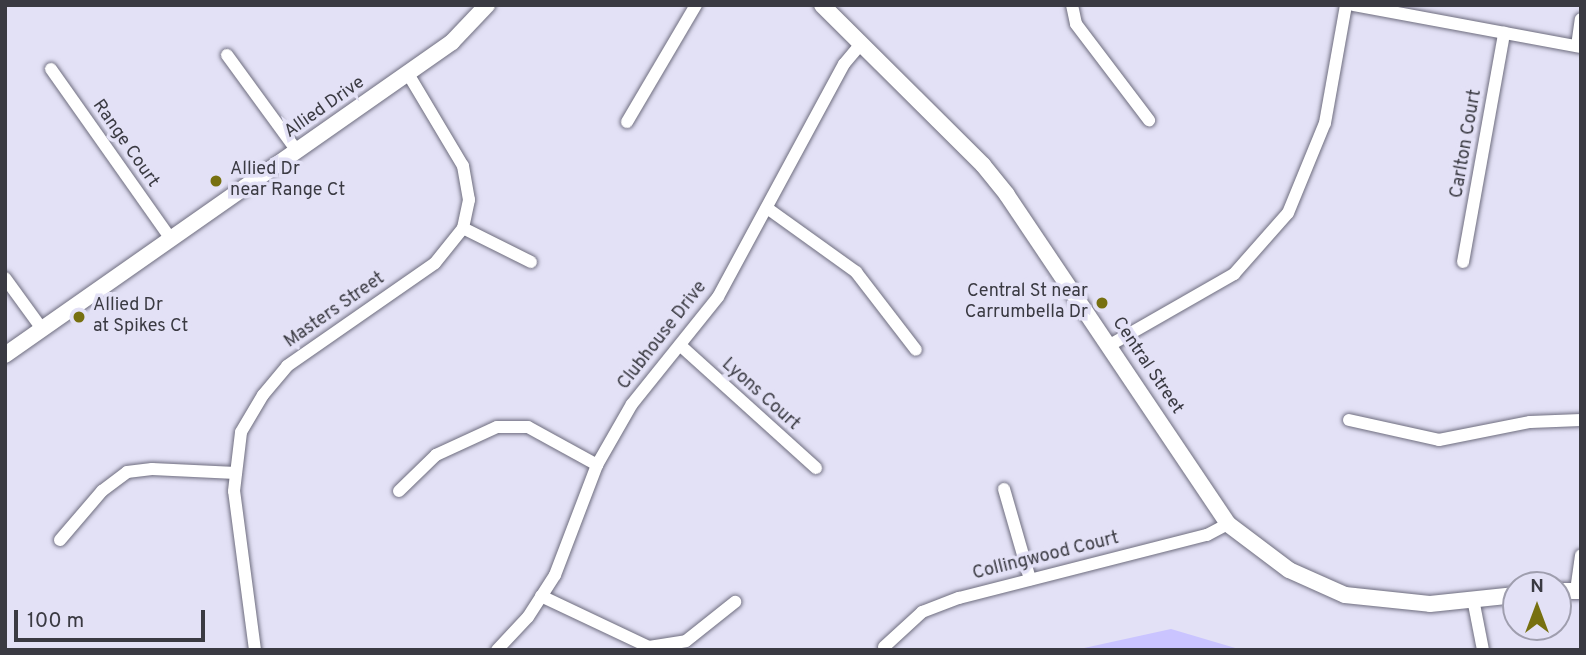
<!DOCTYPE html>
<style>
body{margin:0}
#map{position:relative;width:1586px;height:655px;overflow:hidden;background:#e3e1f6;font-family:Overpass,sans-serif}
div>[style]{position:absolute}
.green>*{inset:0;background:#cac4ff}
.roads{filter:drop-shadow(0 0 2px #6e6d7e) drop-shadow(0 0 2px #6e6d7e)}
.street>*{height:12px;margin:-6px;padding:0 6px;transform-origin:6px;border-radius:6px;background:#fff}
.secondary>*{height:16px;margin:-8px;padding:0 8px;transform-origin:8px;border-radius:8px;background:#fff}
.dots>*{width:19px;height:19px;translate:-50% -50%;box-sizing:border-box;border:4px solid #e3e1f6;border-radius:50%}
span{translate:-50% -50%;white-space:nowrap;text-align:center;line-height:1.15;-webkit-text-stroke:7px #e3e1f6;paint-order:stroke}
.street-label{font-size:18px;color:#3a3a42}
.poi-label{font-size:18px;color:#3a3a42}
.left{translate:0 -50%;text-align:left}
.right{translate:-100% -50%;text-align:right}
.frame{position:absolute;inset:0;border:7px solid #3a3a42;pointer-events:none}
.north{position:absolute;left:1502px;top:571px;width:70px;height:70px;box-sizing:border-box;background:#e3e1f6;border:2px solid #9f9eae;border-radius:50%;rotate:0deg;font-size:19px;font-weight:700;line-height:28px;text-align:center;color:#3a3a42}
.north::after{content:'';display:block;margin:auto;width:24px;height:32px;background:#777010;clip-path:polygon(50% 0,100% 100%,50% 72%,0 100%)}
.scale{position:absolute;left:14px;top:610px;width:191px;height:32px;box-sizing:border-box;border:4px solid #3a3a42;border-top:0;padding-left:9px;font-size:21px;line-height:24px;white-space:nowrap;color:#3a3a42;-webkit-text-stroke:5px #e3e1f6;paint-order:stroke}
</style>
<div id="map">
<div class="green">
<div style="clip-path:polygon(1171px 629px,1242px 650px,1075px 650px)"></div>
</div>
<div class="roads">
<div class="street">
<div style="left:1072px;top:5px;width:19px;rotate:78deg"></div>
<div style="left:1076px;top:24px;width:121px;rotate:52.8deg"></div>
<div style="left:1354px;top:5px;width:231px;rotate:10.5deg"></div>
<div style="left:1577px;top:46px;width:27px;rotate:-82deg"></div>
<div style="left:227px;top:55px;width:119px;rotate:53.9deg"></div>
<div style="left:51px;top:69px;width:208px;rotate:54.8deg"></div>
<div style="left:627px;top:122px;width:136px;rotate:-59.5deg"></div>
<div style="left:767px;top:208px;width:110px;rotate:35.7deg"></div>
<div style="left:856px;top:272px;width:98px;rotate:52.4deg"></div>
<div style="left:463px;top:228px;width:76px;rotate:26.6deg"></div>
<div style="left:1463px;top:262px;width:233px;rotate:-79.8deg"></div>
<div style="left:5px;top:278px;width:63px;rotate:54deg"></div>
<div style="left:1110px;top:345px;width:143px;rotate:-29.8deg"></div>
<div style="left:1234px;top:274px;width:81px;rotate:-48.5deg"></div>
<div style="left:1288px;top:213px;width:97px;rotate:-67.7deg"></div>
<div style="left:1325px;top:123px;width:120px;rotate:-79.9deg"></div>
<div style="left:681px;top:346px;width:182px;rotate:42.1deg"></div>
<div style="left:1349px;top:420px;width:92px;rotate:12.5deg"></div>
<div style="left:1439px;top:440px;width:93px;rotate:-11.2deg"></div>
<div style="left:1530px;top:422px;width:51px;rotate:-2.2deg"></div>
<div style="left:1004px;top:489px;width:94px;rotate:73.9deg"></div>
<div style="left:399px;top:491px;width:52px;rotate:-44.2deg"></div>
<div style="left:436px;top:455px;width:67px;rotate:-24.7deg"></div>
<div style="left:497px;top:427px;width:31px"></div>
<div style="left:528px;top:427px;width:79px;rotate:28.8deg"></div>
<div style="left:60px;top:540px;width:65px;rotate:-49.4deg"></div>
<div style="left:102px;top:491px;width:31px;rotate:-37deg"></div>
<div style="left:127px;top:472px;width:25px;rotate:-7deg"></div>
<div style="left:152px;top:469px;width:84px;rotate:2.7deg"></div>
<div style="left:1576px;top:591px;width:36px;rotate:-82deg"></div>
<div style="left:541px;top:596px;width:119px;rotate:25.3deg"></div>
<div style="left:649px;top:647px;width:37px;rotate:-9deg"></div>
<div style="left:686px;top:641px;width:63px;rotate:-38.5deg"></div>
<div style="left:1473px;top:599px;width:52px;rotate:78.9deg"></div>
<div style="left:884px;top:647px;width:52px;rotate:-42.6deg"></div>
<div style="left:922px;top:612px;width:40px;rotate:-21deg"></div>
<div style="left:959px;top:598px;width:256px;rotate:-14.3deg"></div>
<div style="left:1207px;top:535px;width:24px;rotate:-28deg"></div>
<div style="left:255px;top:650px;width:160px;rotate:-97.5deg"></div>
<div style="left:234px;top:491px;width:59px;rotate:-83.2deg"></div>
<div style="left:241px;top:432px;width:43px;rotate:-59.3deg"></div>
<div style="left:263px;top:395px;width:38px;rotate:-50deg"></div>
<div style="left:287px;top:366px;width:180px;rotate:-34.8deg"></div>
<div style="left:435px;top:263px;width:45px;rotate:-51.3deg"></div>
<div style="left:463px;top:228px;width:29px;rotate:-78deg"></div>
<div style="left:469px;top:200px;width:35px;rotate:-100deg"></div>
<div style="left:463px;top:166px;width:109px;rotate:-120.8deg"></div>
<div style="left:497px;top:650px;width:45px;rotate:-46.8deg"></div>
<div style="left:528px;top:617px;width:50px;rotate:-57.3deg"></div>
<div style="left:555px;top:575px;width:118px;rotate:-69.1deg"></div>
<div style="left:597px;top:465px;width:70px;rotate:-60.2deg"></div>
<div style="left:632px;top:404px;width:137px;rotate:-51.2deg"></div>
<div style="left:718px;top:297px;width:265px;rotate:-61.6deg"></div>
<div style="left:844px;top:64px;width:26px;rotate:-50deg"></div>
</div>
<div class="secondary">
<div style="left:822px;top:5px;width:227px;rotate:44.8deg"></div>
<div style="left:983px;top:165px;width:38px;rotate:51deg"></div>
<div style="left:1007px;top:195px;width:396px;rotate:56.1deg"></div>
<div style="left:1228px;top:524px;width:76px;rotate:37deg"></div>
<div style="left:1289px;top:570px;width:61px;rotate:24.1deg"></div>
<div style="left:1345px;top:595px;width:85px;rotate:6deg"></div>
<div style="left:1430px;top:604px;width:86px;rotate:-6deg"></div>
<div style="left:5px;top:355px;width:546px;rotate:-35deg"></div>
<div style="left:452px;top:42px;width:51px;rotate:-46.6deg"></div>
<div style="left:1558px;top:591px;width:23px"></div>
</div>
</div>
<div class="dots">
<div style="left:216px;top:181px;background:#777010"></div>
<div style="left:1102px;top:303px;background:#777010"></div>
<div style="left:79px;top:317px;background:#777010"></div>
</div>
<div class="street-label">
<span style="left:325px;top:108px;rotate:-35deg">Allied Drive</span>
<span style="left:125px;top:144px;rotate:55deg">Range Court</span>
<span style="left:1467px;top:144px;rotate:-80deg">Carlton Court</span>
<span style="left:335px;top:311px;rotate:-35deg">Masters Street</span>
<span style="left:663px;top:336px;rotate:-52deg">Clubhouse Drive</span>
<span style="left:1147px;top:366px;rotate:56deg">Central Street</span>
<span style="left:760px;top:395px;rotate:42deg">Lyons Court</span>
<span style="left:1046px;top:557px;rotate:-14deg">Collingwood Court</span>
</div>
<div class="poi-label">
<span class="left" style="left:230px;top:181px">Allied Dr<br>near Range Ct</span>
<span class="right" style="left:1088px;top:303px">Central St near<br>Carrumbella Dr</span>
<span class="left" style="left:93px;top:317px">Allied Dr<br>at Spikes Ct</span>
</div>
<div class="frame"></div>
<div class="north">N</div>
<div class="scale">100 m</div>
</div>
